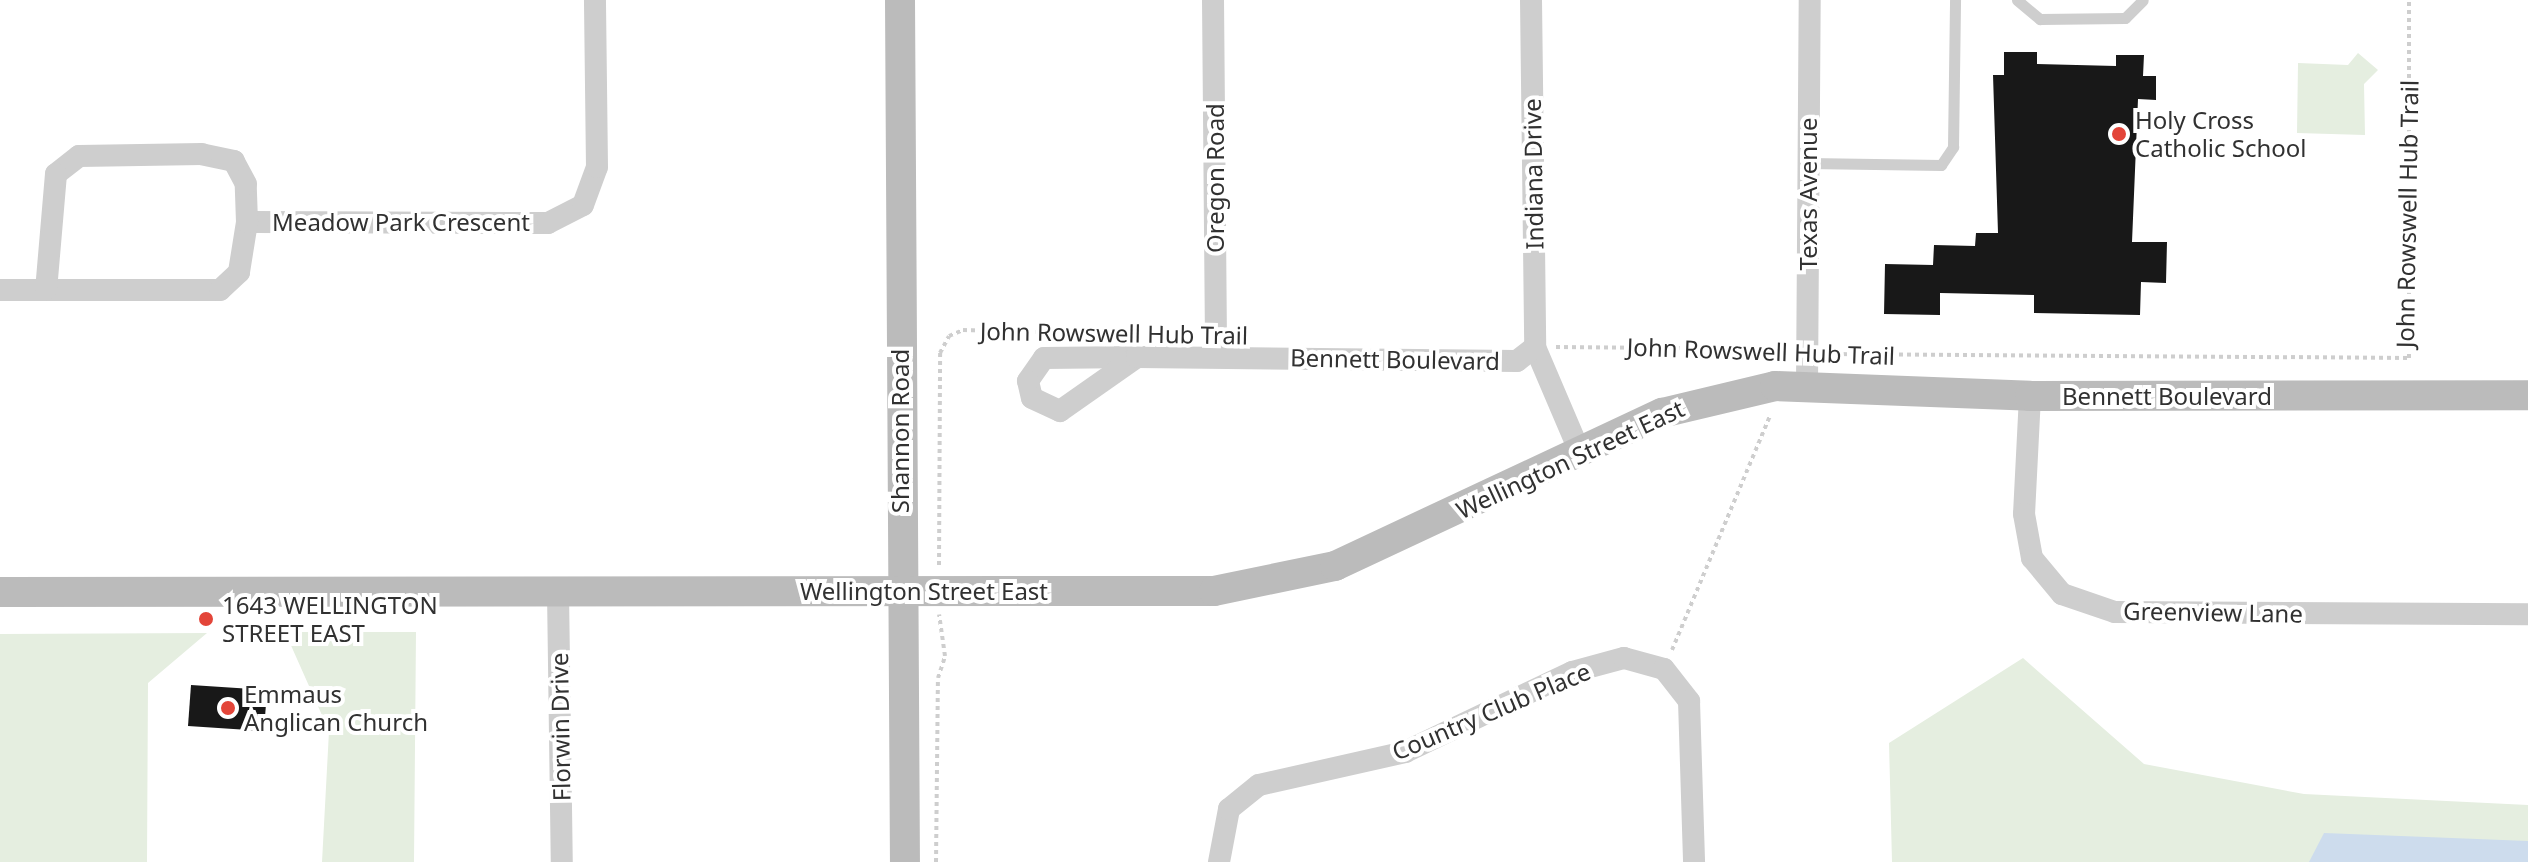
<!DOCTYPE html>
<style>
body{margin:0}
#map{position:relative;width:2528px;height:862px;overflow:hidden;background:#fff;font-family:"Noto Sans",sans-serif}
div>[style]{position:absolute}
.green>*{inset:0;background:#e5eee0}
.water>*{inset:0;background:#cddced}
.building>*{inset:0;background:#181818}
.path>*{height:4px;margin-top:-2px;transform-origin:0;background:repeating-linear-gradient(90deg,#cecece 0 4px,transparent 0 8px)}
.lane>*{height:11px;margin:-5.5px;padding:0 5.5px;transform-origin:5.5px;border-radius:5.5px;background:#cecece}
.street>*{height:22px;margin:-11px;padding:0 11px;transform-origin:11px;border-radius:11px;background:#cecece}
.secondary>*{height:30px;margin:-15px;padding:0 15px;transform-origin:15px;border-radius:15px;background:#bbb}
.dots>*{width:22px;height:22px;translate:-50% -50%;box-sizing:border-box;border:4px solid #fff;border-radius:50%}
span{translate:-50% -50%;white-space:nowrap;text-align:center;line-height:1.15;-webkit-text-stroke:8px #fff;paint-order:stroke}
.poi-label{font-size:24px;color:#313131}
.left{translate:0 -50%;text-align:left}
.street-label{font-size:24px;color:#313131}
</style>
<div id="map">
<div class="green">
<div style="clip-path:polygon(2358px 53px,2378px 70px,2364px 84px,2365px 135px,2297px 133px,2298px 63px,2348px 65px)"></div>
<div style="clip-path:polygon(285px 632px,416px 632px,414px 862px,322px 862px,329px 731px)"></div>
<div style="clip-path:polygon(207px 633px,148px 683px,147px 862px,0 862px,0 634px)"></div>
<div style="clip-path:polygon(2023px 658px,2144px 764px,2304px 794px,2528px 805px,2528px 862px,1892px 862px,1889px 743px)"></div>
</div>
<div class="water">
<div style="clip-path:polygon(2324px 833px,2528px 841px,2528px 862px,2309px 862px)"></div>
</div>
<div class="building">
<div style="clip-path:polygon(2004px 52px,2037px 52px,2037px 64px,2116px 66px,2116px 55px,2144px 55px,2143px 76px,2156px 76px,2156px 100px,2138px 99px,2132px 242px,2167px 242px,2166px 283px,2141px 282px,2140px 315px,2034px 313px,2034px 295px,1940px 293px,1940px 315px,1884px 314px,1885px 264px,1933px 265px,1934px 245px,1975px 246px,1976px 233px,1998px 233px,1993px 75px,2004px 75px)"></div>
<div style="clip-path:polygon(191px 685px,267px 690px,264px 731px,188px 726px)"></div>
</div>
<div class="path">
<div style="left:1556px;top:347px;width:230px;rotate:0.5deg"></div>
<div style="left:1827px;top:354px;width:582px;rotate:0.39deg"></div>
<div style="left:2409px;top:358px;width:358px;rotate:-90deg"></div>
<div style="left:939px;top:565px;width:212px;rotate:-89.7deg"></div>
<div style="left:940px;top:353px;width:19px;rotate:-62deg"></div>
<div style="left:949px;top:336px;width:15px;rotate:-23deg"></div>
<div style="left:963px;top:330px;width:148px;rotate:1.5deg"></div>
<div style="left:1672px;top:650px;width:254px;rotate:-67.3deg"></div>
<div style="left:936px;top:862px;width:184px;rotate:-89.4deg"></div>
<div style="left:938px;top:678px;width:23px;rotate:-72deg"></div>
<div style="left:945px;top:656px;width:42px;rotate:-98.1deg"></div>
</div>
<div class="lane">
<div style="left:2017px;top:0;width:30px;rotate:40deg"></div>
<div style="left:2040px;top:19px;width:85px;rotate:-0.7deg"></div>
<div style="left:2125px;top:18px;width:25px;rotate:-45deg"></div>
<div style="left:1808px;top:163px;width:133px;rotate:0.9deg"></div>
<div style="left:1941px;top:165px;width:22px;rotate:-56deg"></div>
<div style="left:1953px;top:147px;width:147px;rotate:-89.2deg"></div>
</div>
<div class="street">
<div style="left:1213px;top:0;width:356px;rotate:89.5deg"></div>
<div style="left:1531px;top:0;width:347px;rotate:89.3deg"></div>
<div style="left:1535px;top:347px;width:112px;rotate:66.9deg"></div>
<div style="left:247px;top:222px;width:301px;rotate:0.2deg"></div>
<div style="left:548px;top:223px;width:39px;rotate:-27deg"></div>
<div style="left:583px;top:205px;width:40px;rotate:-69.8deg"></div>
<div style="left:597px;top:167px;width:167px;rotate:-90.7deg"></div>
<div style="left:0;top:290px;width:220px"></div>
<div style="left:220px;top:290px;width:26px;rotate:-43deg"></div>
<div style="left:239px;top:272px;width:51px;rotate:-80.9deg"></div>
<div style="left:247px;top:222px;width:38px;rotate:-92deg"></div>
<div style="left:246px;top:184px;width:26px;rotate:-118deg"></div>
<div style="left:234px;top:161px;width:33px;rotate:-168deg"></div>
<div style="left:202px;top:154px;width:123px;rotate:179.1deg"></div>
<div style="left:79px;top:156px;width:29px;rotate:142deg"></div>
<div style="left:56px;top:174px;width:116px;rotate:94.9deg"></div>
<div style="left:1137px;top:357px;width:93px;rotate:179.4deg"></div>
<div style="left:1044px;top:358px;width:28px;rotate:125deg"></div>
<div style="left:1028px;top:381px;width:17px;rotate:77deg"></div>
<div style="left:1032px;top:398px;width:31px;rotate:25deg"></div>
<div style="left:1060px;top:411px;width:94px;rotate:-35deg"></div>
<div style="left:1137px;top:357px;width:380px;rotate:0.6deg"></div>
<div style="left:1517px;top:361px;width:23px;rotate:-38deg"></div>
<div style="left:1807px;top:387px;width:387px;rotate:-89.6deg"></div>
<div style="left:2030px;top:396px;width:118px;rotate:92.9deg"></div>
<div style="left:2024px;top:514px;width:45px;rotate:79.7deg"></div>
<div style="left:2032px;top:558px;width:47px;rotate:50.2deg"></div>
<div style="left:2062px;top:594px;width:56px;rotate:18.8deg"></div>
<div style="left:2115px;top:612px;width:413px;rotate:0.3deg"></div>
<div style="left:558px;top:592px;width:270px;rotate:89.2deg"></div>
<div style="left:1219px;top:862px;width:54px;rotate:-79.3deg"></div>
<div style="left:1229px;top:809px;width:38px;rotate:-39deg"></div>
<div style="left:1259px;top:785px;width:150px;rotate:-12.7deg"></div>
<div style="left:1405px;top:752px;width:185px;rotate:-25.6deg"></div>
<div style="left:1572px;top:672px;width:54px;rotate:-15.1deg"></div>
<div style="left:1624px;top:658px;width:41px;rotate:15.4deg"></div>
<div style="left:1664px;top:669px;width:41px;rotate:52deg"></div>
<div style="left:1689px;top:701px;width:161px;rotate:88.2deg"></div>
</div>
<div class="secondary">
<div style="left:900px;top:0;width:862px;rotate:89.67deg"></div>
<div style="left:0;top:592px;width:1214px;rotate:-0.05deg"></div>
<div style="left:1214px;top:591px;width:124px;rotate:-11.7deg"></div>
<div style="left:1335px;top:566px;width:361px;rotate:-25.1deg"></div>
<div style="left:1662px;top:413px;width:116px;rotate:-13.4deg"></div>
<div style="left:1775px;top:386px;width:255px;rotate:2.2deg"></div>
<div style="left:2030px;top:396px;width:498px;rotate:-0.1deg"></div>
</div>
<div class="dots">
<div style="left:2119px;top:134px;background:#e34539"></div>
<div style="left:206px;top:619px;background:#e34539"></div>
<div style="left:228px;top:708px;background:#e34539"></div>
</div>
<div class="poi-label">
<span class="left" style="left:2135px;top:134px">Holy Cross<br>Catholic School</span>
<span class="left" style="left:222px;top:619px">1643 WELLINGTON<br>STREET EAST</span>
<span class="left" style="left:244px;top:708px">Emmaus<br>Anglican Church</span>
</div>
<div class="street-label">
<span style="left:1533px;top:174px;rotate:-91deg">Indiana Drive</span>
<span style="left:1215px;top:178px;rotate:-90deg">Oregon Road</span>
<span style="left:1808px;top:194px;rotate:-90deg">Texas Avenue</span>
<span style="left:2407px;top:214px;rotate:-89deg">John Rowswell Hub Trail</span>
<span style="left:401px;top:222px">Meadow Park Crescent</span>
<span style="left:1114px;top:333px;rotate:1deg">John Rowswell Hub Trail</span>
<span style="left:1761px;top:351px;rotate:2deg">John Rowswell Hub Trail</span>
<span style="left:1395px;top:359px;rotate:1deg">Bennett Boulevard</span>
<span style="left:2167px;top:396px">Bennett Boulevard</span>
<span style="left:900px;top:431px;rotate:-90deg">Shannon Road</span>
<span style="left:1570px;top:459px;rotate:-25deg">Wellington Street East</span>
<span style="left:924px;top:591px">Wellington Street East</span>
<span style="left:2213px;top:612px;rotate:1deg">Greenview Lane</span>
<span style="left:1491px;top:711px;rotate:-23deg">Country Club Place</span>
<span style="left:560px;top:727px;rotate:-91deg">Florwin Drive</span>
</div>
</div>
